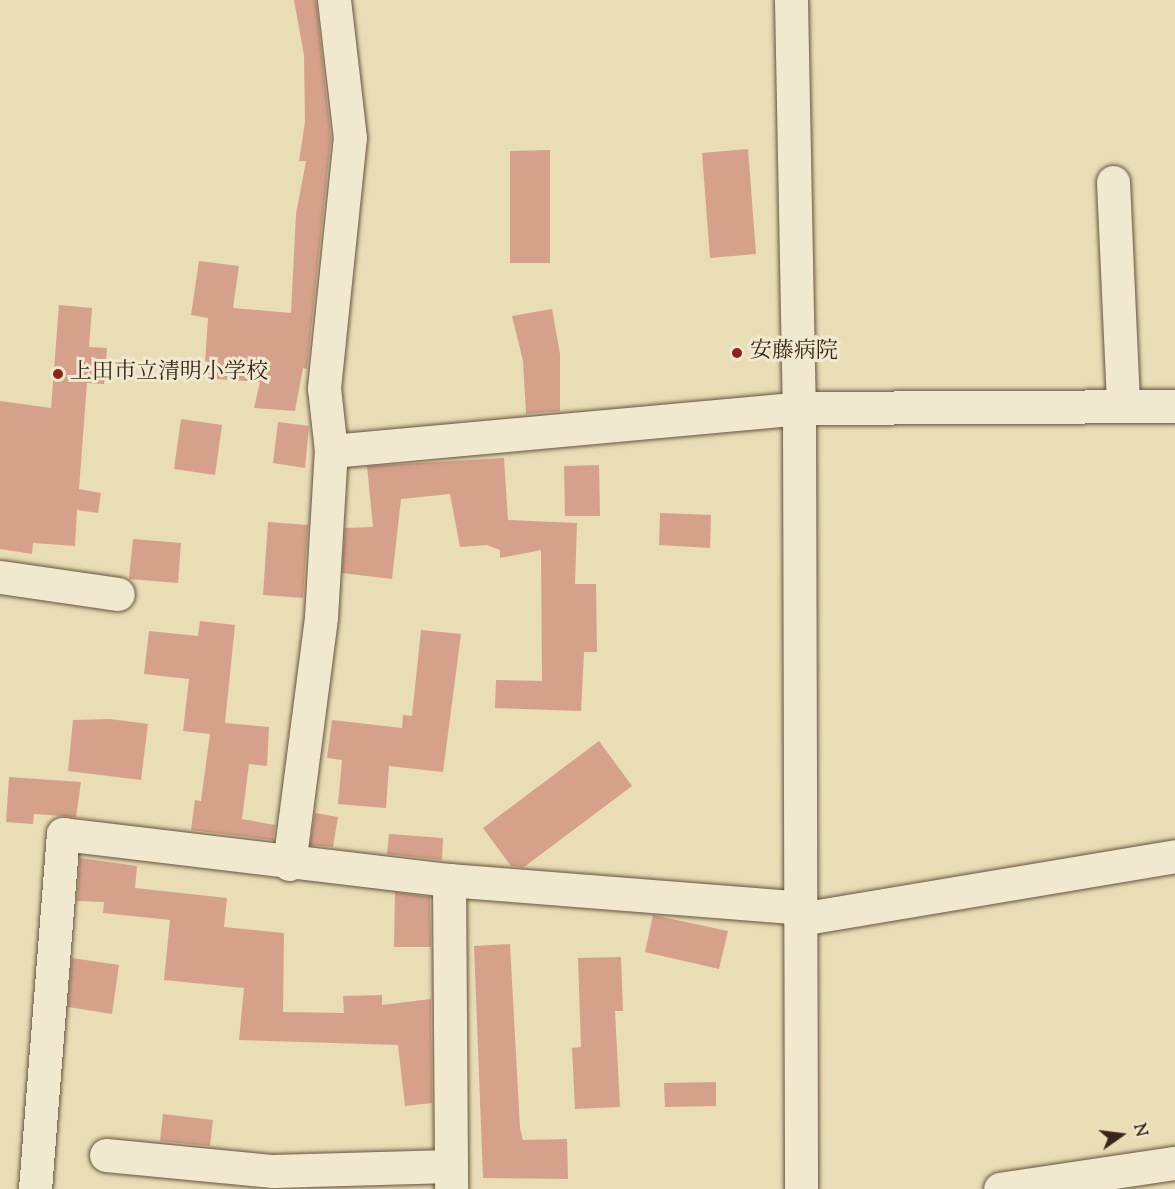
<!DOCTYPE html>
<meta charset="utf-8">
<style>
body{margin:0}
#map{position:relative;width:1175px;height:1189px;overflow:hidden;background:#e9ddb5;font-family:"Sorts Mill Goudy","Noto Serif JP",serif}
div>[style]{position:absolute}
.building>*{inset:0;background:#d6a18b}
.roads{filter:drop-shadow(0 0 2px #65543f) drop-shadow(0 0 2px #65543f)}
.minor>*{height:33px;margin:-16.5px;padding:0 16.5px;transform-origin:16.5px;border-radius:16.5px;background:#f1e9cf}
.dots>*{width:16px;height:16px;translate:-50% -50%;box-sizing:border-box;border:3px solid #f1e9cf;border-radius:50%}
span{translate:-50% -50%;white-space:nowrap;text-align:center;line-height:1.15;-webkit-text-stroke:6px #f1e9cf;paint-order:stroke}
.poi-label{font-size:22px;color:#392618}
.left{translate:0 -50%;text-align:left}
.north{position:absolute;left:1091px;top:1105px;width:60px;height:60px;-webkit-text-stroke:4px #f1e9cf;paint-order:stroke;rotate:76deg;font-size:16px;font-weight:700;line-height:24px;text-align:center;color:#392618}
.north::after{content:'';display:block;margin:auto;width:21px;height:27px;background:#392618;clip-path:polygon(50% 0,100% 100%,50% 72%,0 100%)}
</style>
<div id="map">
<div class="building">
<div style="clip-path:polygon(294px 0,316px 0,331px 138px,307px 369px,303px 368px,295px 411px,254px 408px,260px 382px,204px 378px,208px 318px,191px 315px,199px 261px,239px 266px,233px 308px,291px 313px,296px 214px,306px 161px,299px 161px,305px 122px,304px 55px)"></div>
<div style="clip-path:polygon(748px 149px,756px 254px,710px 258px,702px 153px)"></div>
<div style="clip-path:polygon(550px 150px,550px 263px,510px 263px,510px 151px)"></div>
<div style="clip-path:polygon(59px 305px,92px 308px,89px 347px,107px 348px,104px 384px,87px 383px,79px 489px,101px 493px,98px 513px,77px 510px,75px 546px,33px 543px,32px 554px,0 549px,0 401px,51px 408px)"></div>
<div style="clip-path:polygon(552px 309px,560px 354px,560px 411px,526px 414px,523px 361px,512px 316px)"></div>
<div style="clip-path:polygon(181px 419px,222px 425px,215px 475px,174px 469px)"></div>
<div style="clip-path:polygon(278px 422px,309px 426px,305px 468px,273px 463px)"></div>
<div style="clip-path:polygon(504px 458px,508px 520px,577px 523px,575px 584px,596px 584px,597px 652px,584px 652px,581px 711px,495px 708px,496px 680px,542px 681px,541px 550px,500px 558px,500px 550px,487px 545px,460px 547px,450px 494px,401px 499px,392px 579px,342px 573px,345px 528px,373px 527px,367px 466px)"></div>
<div style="clip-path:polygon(599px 465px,600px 516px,565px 516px,564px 466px)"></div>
<div style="clip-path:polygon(660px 513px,711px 515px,710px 548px,659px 545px)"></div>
<div style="clip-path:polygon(268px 522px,308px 525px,303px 598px,263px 595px)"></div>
<div style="clip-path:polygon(133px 539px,181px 543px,178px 583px,129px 579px)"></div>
<div style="clip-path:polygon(200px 621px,235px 625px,225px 723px,269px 727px,267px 766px,249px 764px,242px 819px,275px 825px,273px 840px,191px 830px,195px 800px,201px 801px,210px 734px,183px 731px,189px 679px,144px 674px,149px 631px,198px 636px)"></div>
<div style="clip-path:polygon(421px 630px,461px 634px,443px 772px,389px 766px,386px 808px,338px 804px,342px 760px,327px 758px,332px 720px,402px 728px,403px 715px,412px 716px)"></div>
<div style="clip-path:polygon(110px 719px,148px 724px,141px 780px,68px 771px,73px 720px)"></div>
<div style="clip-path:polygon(599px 741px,632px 786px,524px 867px,511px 866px,483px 828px)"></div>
<div style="clip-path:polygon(9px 777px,81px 782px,76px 817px,34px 814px,33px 824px,6px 822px)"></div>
<div style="clip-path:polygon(315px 813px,338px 817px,333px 847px,310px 845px)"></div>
<div style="clip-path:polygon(389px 834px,443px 838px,442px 860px,387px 854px)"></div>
<div style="clip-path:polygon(80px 858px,137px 866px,135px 888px,227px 898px,224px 927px,284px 933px,283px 1012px,344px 1013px,343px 996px,382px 995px,382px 1005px,431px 999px,432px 1103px,405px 1106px,398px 1045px,239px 1040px,244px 988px,164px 980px,170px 920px,103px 913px,104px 902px,77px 901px)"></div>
<div style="clip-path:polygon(395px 892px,430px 897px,431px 947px,394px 947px)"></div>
<div style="clip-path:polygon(653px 915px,728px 931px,719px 969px,645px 952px)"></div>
<div style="clip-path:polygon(510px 944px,520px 1128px,523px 1140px,567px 1139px,568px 1179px,483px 1178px,474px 946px)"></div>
<div style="clip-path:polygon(621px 957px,623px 1011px,615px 1011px,620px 1107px,575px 1109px,572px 1048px,581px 1047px,578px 958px)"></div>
<div style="clip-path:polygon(72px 958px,119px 965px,112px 1014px,68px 1007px)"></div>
<div style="clip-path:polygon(716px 1082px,716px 1106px,665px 1107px,664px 1083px)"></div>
<div style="clip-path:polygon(163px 1114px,213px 1120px,210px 1146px,160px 1141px)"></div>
</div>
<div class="roads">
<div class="minor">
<div style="left:791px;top:0;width:408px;rotate:88.9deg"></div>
<div style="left:799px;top:408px;width:781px;rotate:89.85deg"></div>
<div style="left:1113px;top:182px;width:221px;rotate:87.4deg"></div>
<div style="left:331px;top:451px;width:470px;rotate:-5.2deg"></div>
<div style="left:799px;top:408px;width:376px;rotate:-0.3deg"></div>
<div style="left:0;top:577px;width:119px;rotate:8.2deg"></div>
<div style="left:289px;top:864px;width:249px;rotate:-82.6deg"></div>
<div style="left:321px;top:617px;width:166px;rotate:-86.6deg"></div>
<div style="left:331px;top:451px;width:63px;rotate:-96.3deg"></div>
<div style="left:324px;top:388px;width:251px;rotate:-84.1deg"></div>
<div style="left:350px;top:138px;width:139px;rotate:-96.6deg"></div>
<div style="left:449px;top:880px;width:309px;rotate:89.6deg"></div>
<div style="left:800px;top:919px;width:380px;rotate:-9.5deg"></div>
<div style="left:106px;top:1155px;width:168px;rotate:5.5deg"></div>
<div style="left:273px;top:1171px;width:177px;rotate:-1.6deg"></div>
<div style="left:35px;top:1189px;width:356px;rotate:-85.5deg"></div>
<div style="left:63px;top:834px;width:389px;rotate:6.8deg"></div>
<div style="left:449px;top:880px;width:353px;rotate:4.5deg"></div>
<div style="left:1000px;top:1189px;width:177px;rotate:-8.5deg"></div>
</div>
</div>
<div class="dots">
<div style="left:737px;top:353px;background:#8f2418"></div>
<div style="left:58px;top:374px;background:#8f2418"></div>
</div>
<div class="poi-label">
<span class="left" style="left:750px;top:353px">安藤病院</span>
<span class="left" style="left:70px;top:374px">上田市立清明小学校</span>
</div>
<div class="north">N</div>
</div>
